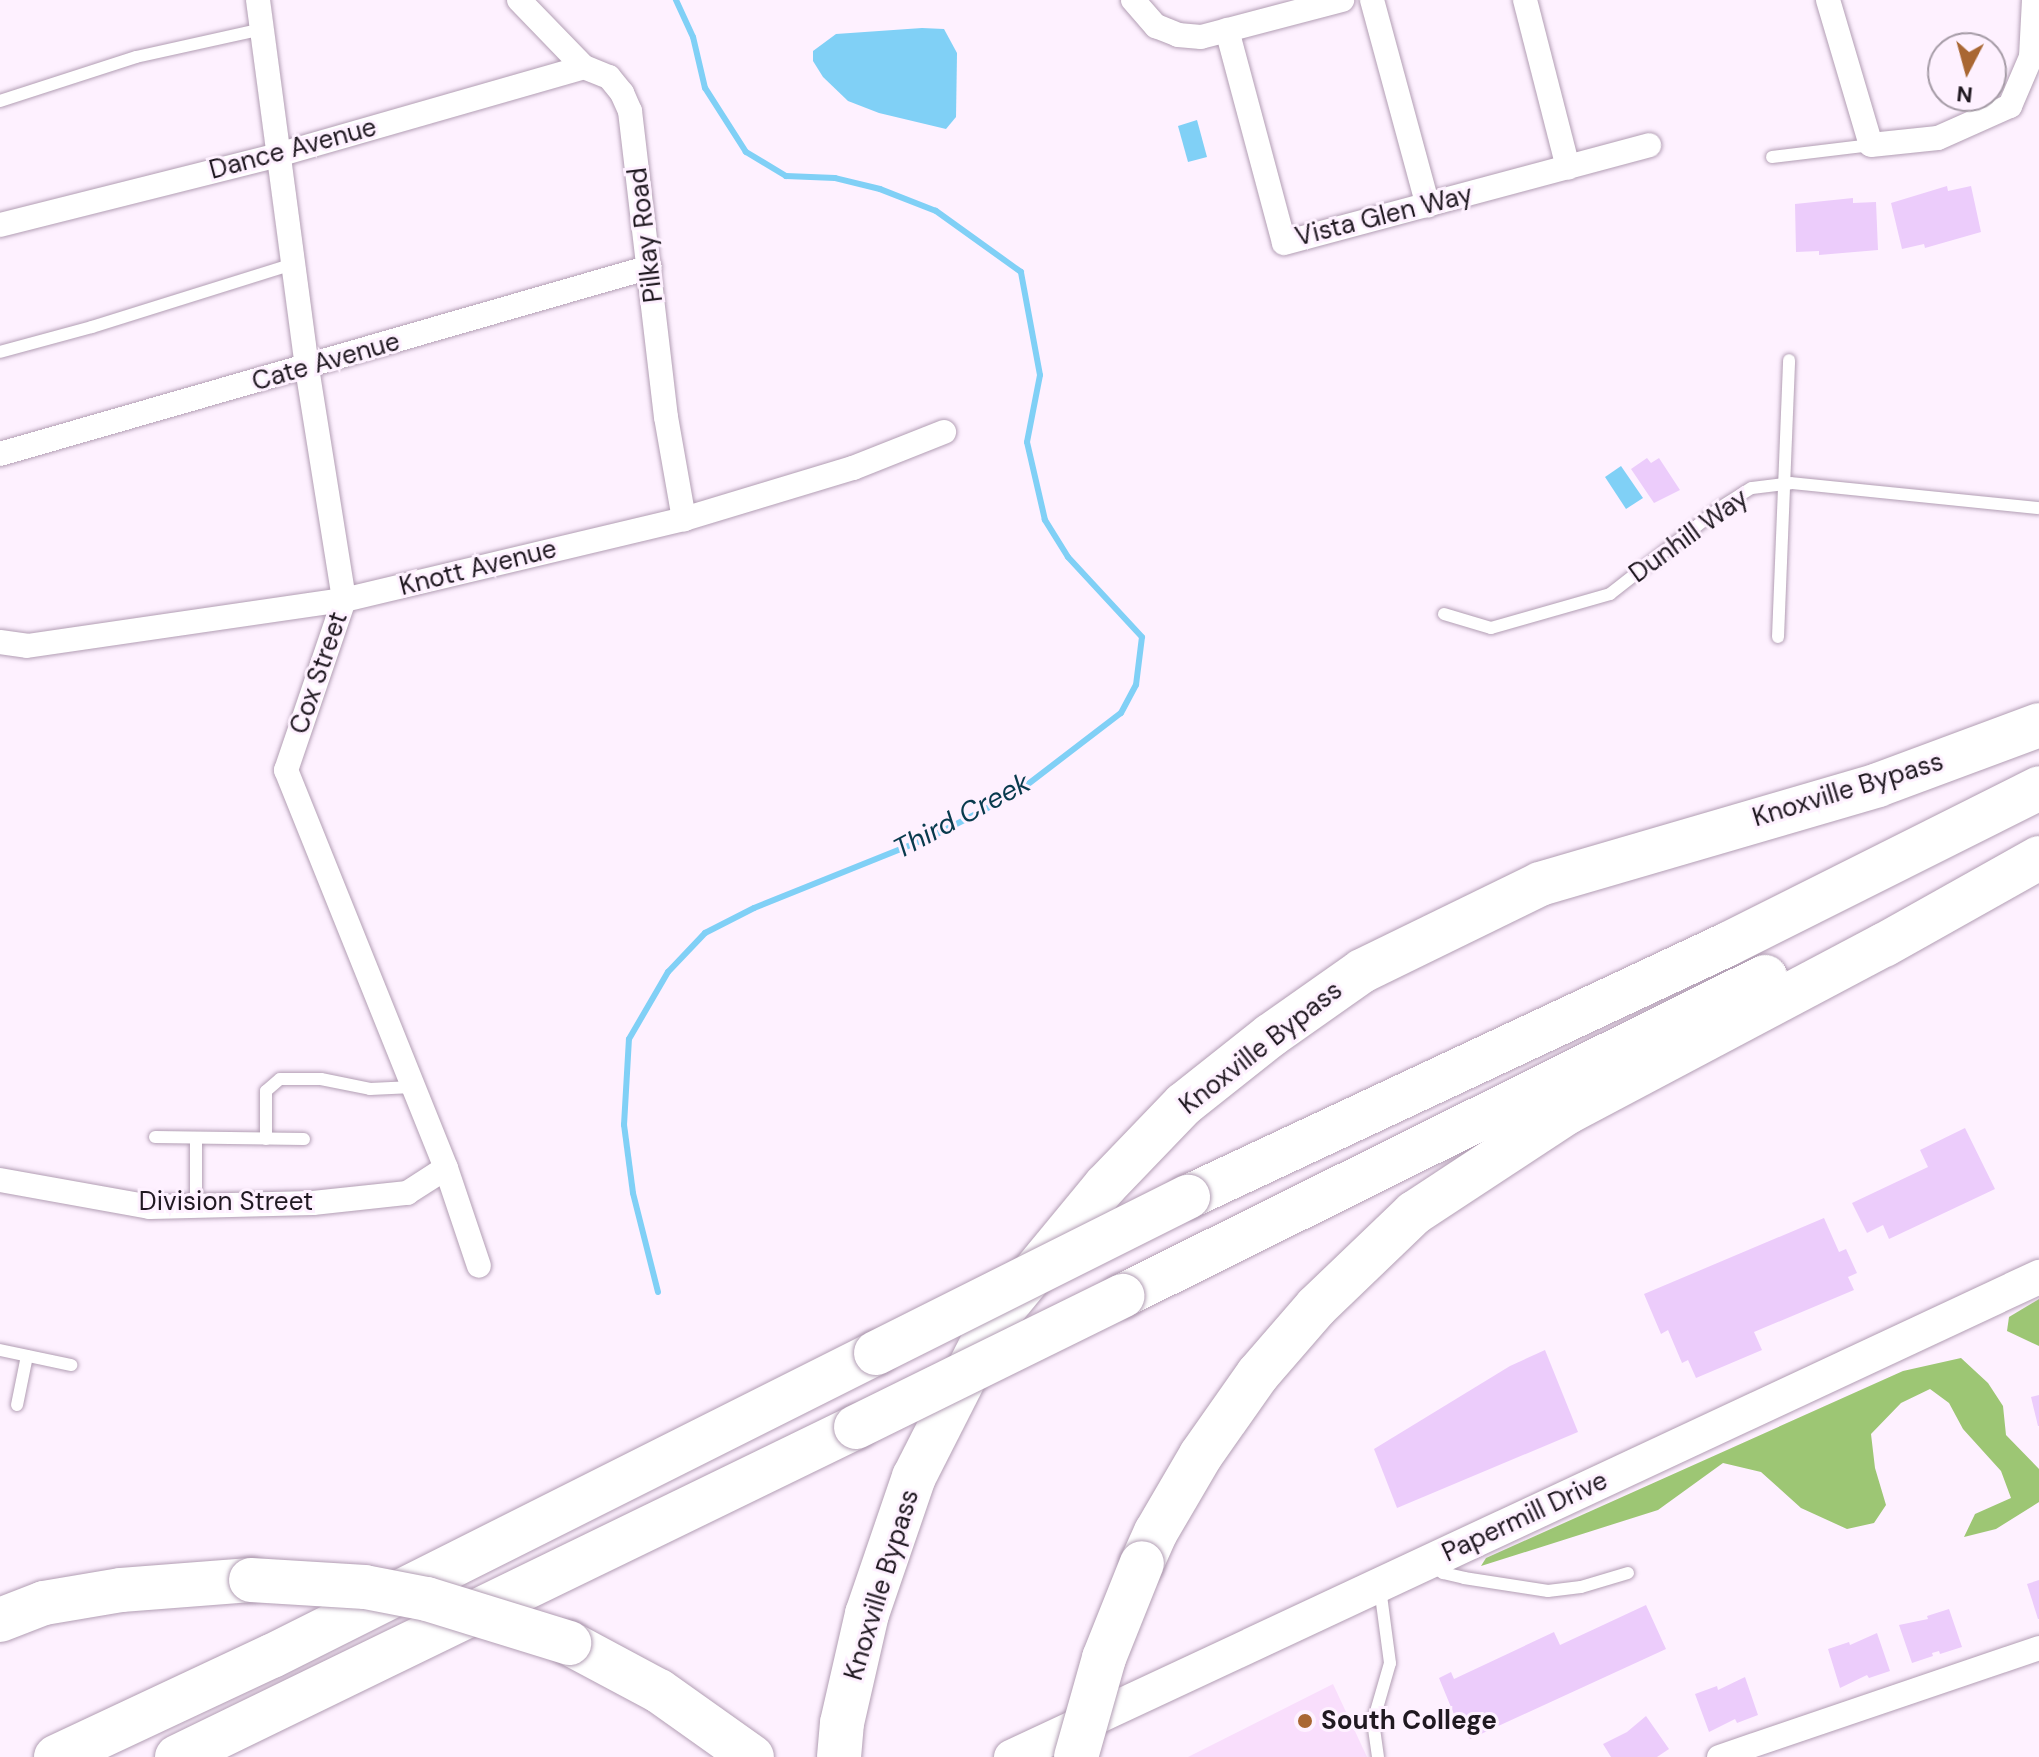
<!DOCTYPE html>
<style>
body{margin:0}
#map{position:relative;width:2039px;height:1757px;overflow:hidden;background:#fef1ff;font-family:"DM Sans",sans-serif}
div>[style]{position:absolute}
.built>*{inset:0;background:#f9defc}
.forest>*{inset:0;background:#9dc674}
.water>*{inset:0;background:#80d0f6}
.stream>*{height:6px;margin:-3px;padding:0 3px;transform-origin:3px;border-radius:3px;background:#80d0f6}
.building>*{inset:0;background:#ecccfb}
.roads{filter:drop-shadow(0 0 2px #b29eb4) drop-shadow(0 0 2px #b29eb4)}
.lane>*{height:12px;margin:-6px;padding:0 6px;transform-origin:6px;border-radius:6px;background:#fff}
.street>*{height:24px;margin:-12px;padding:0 12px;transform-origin:12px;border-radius:12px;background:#fff}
.secondary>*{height:34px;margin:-17px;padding:0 17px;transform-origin:17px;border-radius:17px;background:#fff}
.highway>*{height:44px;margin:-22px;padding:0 22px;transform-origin:22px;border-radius:22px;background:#fff}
.bridges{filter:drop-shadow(0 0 2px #b29eb4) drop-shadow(0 0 2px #b29eb4)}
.highway-bridge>*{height:44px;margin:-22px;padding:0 22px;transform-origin:22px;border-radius:22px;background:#fff}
.dots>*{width:22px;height:22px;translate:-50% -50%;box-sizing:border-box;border:4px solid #fef1ff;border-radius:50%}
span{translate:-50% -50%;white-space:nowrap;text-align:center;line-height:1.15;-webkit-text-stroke:6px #fef1ff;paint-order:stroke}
.street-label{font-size:26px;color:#201921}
.poi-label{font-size:26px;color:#201921;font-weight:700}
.left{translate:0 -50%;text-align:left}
.water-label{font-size:28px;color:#083a4d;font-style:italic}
.north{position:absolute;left:1927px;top:32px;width:80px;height:80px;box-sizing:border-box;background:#fef1ff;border:2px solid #a59ba6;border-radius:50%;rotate:186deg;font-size:22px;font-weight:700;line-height:32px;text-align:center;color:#201921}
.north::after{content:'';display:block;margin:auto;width:28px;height:36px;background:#a96733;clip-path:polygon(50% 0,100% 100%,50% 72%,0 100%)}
</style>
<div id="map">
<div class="built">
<div style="clip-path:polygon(1333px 1684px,1367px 1757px,1188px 1757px)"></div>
</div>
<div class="forest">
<div style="clip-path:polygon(2039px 1299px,2039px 1346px,2007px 1331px,2009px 1317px)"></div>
<div style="clip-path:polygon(1961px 1358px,1988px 1383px,2003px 1406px,2006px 1435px,2039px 1469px,2039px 1502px,1996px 1529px,1964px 1537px,1975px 1514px,2011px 1498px,2001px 1471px,1963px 1429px,1949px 1403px,1930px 1389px,1901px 1403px,1871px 1434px,1875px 1468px,1886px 1505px,1874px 1523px,1847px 1529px,1801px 1508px,1761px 1472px,1723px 1463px,1658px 1510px,1481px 1566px,1486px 1558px,1903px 1371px)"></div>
</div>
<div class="water">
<div style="clip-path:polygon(922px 28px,944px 29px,957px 53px,956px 117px,946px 129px,879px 113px,848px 101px,823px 77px,813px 61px,813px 51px,836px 34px)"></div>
<div style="clip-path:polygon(1197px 120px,1207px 157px,1188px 162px,1178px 126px)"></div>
<div style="clip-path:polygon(1621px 466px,1643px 498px,1626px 509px,1605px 477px)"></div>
</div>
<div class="stream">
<div style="left:658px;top:1292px;width:102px;rotate:-104.2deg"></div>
<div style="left:633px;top:1193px;width:69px;rotate:-97.5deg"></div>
<div style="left:624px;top:1125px;width:86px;rotate:-86.7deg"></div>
<div style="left:629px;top:1039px;width:78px;rotate:-59.8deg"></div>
<div style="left:668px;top:972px;width:54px;rotate:-46.5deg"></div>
<div style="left:705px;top:933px;width:55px;rotate:-27deg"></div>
<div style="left:754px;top:908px;width:191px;rotate:-21.9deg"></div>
<div style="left:931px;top:837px;width:94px;rotate:-27.1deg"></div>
<div style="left:1015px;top:794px;width:133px;rotate:-37.4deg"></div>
<div style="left:1121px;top:713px;width:32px;rotate:-62deg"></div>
<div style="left:1136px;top:685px;width:48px;rotate:-82.9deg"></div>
<div style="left:1142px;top:637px;width:109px;rotate:-132.8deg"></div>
<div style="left:1068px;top:557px;width:44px;rotate:-121.9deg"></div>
<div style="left:1045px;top:520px;width:80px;rotate:-103deg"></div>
<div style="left:1027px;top:442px;width:68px;rotate:-79deg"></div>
<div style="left:1040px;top:375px;width:105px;rotate:-100.5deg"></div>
<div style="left:1021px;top:272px;width:105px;rotate:-144.3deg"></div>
<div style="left:936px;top:211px;width:60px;rotate:-158.6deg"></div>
<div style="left:880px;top:189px;width:46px;rotate:-166.3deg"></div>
<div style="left:835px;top:178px;width:49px;rotate:-177.7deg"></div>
<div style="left:786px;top:176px;width:47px;rotate:-149deg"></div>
<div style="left:746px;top:152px;width:76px;rotate:-122.6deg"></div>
<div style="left:705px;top:88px;width:52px;rotate:-103.2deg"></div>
<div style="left:693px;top:37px;width:41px;rotate:-114.7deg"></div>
</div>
<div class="building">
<div style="clip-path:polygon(1947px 186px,1948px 191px,1971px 186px,1981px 232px,1925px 248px,1924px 244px,1902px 249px,1891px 203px)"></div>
<div style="clip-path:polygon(1853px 198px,1853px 203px,1876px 202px,1878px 250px,1819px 255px,1819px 251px,1796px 252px,1795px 204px)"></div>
<div style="clip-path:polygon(1647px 458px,1651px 463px,1659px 458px,1680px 490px,1654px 503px,1631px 469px)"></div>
<div style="clip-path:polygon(1965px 1128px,1995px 1189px,1889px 1239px,1883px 1225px,1867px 1233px,1852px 1203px,1928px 1167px,1920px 1150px)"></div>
<div style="clip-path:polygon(1824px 1218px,1839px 1252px,1846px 1249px,1857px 1273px,1848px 1277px,1854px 1290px,1754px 1332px,1762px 1350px,1696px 1378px,1688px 1360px,1682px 1363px,1668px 1330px,1661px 1334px,1644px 1294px)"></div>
<div style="clip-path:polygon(1545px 1350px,1578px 1432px,1397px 1508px,1374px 1449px,1510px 1366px)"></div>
<div style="clip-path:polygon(2039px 1395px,2039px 1426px,2038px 1426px,2031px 1397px)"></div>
<div style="clip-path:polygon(2039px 1580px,2039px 1619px,2038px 1619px,2027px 1584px)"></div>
<div style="clip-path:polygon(1646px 1605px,1666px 1649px,1470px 1739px,1464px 1727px,1460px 1729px,1439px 1678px,1451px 1672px,1454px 1679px,1554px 1632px,1560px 1645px)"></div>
<div style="clip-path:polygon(1949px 1609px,1962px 1647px,1940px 1654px,1939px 1651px,1932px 1653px,1933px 1656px,1912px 1663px,1899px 1625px,1928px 1619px,1927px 1616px)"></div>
<div style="clip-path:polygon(1877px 1633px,1890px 1671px,1869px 1678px,1867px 1675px,1840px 1688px,1828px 1649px,1849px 1642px,1850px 1645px)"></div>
<div style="clip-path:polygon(1745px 1677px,1758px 1715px,1737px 1723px,1735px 1719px,1709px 1732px,1695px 1694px,1717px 1686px,1718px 1690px)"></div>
<div style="clip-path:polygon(1646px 1716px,1669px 1749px,1657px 1757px,1611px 1757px,1603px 1744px,1627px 1732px)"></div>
</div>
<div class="roads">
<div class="lane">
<div style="left:0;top:101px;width:143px;rotate:-17.9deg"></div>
<div style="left:136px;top:57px;width:129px;rotate:-12.5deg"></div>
<div style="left:1772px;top:157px;width:100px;rotate:-6.9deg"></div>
<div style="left:0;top:352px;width:95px;rotate:-15.2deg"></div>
<div style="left:92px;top:327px;width:211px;rotate:-17.4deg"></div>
<div style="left:1444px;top:614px;width:49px;rotate:16.6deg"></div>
<div style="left:1491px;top:628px;width:124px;rotate:-15.9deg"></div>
<div style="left:1610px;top:594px;width:141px;rotate:-38.1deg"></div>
<div style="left:1721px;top:507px;width:36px;rotate:-32deg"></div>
<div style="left:1752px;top:488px;width:39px;rotate:-7deg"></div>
<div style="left:1791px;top:483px;width:249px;rotate:5.8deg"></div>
<div style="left:1778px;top:637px;width:277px;rotate:-87.7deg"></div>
<div style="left:155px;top:1137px;width:149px;rotate:0.8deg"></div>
<div style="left:266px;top:1139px;width:48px;rotate:-90deg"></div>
<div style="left:266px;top:1091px;width:18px;rotate:-41deg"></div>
<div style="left:280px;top:1079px;width:41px"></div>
<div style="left:321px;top:1079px;width:50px;rotate:11.5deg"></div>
<div style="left:370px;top:1089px;width:43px;rotate:-2.7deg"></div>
<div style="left:196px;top:1206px;width:68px;rotate:-90deg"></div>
<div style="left:0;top:1350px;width:73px;rotate:11.9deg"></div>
<div style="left:17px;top:1405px;width:50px;rotate:-78.5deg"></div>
<div style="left:1430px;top:1564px;width:16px;rotate:35deg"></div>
<div style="left:1443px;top:1573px;width:22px;rotate:13deg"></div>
<div style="left:1464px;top:1578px;width:85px;rotate:8.8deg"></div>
<div style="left:1548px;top:1591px;width:33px;rotate:-7deg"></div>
<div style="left:1581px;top:1587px;width:49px;rotate:-16.6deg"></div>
<div style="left:1378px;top:1757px;width:35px;rotate:-98deg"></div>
<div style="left:1373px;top:1722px;width:61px;rotate:-73.9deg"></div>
<div style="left:1390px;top:1663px;width:76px;rotate:-97.6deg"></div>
</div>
<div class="street">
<div style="left:258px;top:0;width:371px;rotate:82.4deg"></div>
<div style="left:307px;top:368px;width:235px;rotate:80.9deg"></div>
<div style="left:344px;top:600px;width:180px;rotate:108.8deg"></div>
<div style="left:286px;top:770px;width:429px;rotate:68.1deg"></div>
<div style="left:446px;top:1168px;width:103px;rotate:71.4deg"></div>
<div style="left:519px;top:0;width:93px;rotate:45.9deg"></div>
<div style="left:584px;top:67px;width:27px;rotate:22deg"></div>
<div style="left:609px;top:77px;width:21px;rotate:51deg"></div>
<div style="left:622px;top:93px;width:20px;rotate:66deg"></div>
<div style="left:630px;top:111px;width:308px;rotate:83.3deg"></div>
<div style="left:666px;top:417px;width:104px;rotate:80deg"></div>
<div style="left:1133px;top:0;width:35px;rotate:49deg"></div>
<div style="left:1156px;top:26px;width:24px;rotate:22deg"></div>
<div style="left:1178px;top:35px;width:23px;rotate:5deg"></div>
<div style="left:1201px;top:37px;width:146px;rotate:-14.7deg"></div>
<div style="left:1372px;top:0;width:213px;rotate:74.8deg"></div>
<div style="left:1525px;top:0;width:173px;rotate:75.6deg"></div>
<div style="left:1828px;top:0;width:151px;rotate:73.5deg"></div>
<div style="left:1871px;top:145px;width:67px;rotate:-6deg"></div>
<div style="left:1938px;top:138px;width:79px;rotate:-24deg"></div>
<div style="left:2010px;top:106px;width:53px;rotate:-66.8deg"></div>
<div style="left:2031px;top:57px;width:57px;rotate:-87deg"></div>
<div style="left:1227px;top:30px;width:220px;rotate:75deg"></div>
<div style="left:1284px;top:243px;width:378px;rotate:-15deg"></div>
<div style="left:0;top:225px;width:287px;rotate:-14.1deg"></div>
<div style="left:278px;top:155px;width:318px;rotate:-16deg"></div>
<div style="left:0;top:454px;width:676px;rotate:-16.05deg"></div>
<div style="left:0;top:642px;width:27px;rotate:8deg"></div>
<div style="left:27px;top:646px;width:320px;rotate:-8.3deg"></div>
<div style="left:344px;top:600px;width:350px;rotate:-13.4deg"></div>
<div style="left:684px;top:519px;width:177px;rotate:-16.8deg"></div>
<div style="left:853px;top:468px;width:98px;rotate:-21.6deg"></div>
<div style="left:0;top:1180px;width:152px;rotate:10.2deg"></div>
<div style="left:150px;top:1207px;width:163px;rotate:-1.4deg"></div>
<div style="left:313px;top:1203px;width:95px;rotate:-6.1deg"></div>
<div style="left:407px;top:1193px;width:46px;rotate:-32.7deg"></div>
<div style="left:1719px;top:1757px;width:338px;rotate:-18.8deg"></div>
</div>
<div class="secondary">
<div style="left:1011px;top:1757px;width:1135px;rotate:-25.03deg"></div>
</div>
<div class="highway">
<div style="left:1188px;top:1197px;width:596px;rotate:-25.1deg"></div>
<div style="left:1728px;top:944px;width:348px;rotate:-26.6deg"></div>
<div style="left:1122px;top:1296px;width:718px;rotate:-26.39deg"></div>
<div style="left:1142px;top:1563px;width:34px;rotate:-66deg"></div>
<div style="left:1156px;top:1532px;width:89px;rotate:-59.7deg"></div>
<div style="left:1201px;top:1455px;width:99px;rotate:-54.9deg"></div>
<div style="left:1258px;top:1374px;width:89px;rotate:-49.1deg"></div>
<div style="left:1316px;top:1307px;width:136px;rotate:-43.8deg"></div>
<div style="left:1414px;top:1213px;width:184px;rotate:-33.3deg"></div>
<div style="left:1568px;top:1112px;width:357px;rotate:-27.9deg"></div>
<div style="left:1884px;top:945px;width:178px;rotate:-29.3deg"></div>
<div style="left:0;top:1620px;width:47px;rotate:-21.1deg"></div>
<div style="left:44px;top:1603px;width:78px;rotate:-9.6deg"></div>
<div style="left:121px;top:1590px;width:130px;rotate:-4.4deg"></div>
<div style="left:569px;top:1643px;width:102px;rotate:28.1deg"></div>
<div style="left:659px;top:1691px;width:114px;rotate:35.4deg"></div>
<div style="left:56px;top:1757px;width:238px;rotate:-25.1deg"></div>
<div style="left:272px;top:1656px;width:676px;rotate:-26.64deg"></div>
<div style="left:177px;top:1757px;width:755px;rotate:-25.92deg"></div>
<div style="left:839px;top:1757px;width:34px;rotate:-85deg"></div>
<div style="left:842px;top:1723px;width:112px;rotate:-77.1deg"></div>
<div style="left:867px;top:1614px;width:145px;rotate:-71.1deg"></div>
<div style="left:914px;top:1477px;width:173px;rotate:-63.1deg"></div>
<div style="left:992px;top:1323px;width:178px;rotate:-50.5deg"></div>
<div style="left:1105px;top:1186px;width:114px;rotate:-46.1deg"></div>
<div style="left:1184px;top:1104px;width:111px;rotate:-38.4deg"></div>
<div style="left:1271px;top:1035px;width:111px;rotate:-35.1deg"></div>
<div style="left:1362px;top:971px;width:198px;rotate:-26deg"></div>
<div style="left:1540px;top:884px;width:352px;rotate:-16.3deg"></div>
<div style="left:1878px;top:785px;width:172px;rotate:-20.4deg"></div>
</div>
</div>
<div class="bridges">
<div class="highway-bridge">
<div style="left:876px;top:1353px;width:349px;rotate:-26.6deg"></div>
<div style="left:856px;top:1427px;width:297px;rotate:-26.2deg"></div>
<div style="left:251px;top:1580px;width:114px;rotate:3.5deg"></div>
<div style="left:365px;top:1587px;width:63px;rotate:11deg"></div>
<div style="left:427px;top:1599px;width:149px;rotate:17.2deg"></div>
<div style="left:1076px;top:1757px;width:103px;rotate:-74.2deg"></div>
<div style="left:1104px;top:1658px;width:102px;rotate:-68.2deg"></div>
</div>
</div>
<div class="dots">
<div style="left:1305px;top:1721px;background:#a96733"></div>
</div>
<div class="street-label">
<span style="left:293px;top:149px;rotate:-15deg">Dance Avenue</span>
<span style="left:1384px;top:216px;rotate:-14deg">Vista Glen Way</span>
<span style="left:646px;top:235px;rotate:-97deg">Pilkay Road</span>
<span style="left:326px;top:362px;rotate:-16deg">Cate Avenue</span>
<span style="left:1689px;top:536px;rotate:-36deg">Dunhill Way</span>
<span style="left:478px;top:568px;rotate:-14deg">Knott Avenue</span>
<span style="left:319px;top:673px;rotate:-71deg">Cox Street</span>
<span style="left:1848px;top:790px;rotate:-17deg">Knoxville Bypass</span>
<span style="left:1261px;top:1048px;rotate:-38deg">Knoxville Bypass</span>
<span style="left:226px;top:1202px">Division Street</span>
<span style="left:1525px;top:1517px;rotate:-25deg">Papermill Drive</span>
<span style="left:882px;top:1585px;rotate:-73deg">Knoxville Bypass</span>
</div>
<div class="poi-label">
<span class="left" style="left:1321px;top:1721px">South College</span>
</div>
<div class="water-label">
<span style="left:962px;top:816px;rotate:-28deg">Third Creek</span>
</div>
<div class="north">N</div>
</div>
